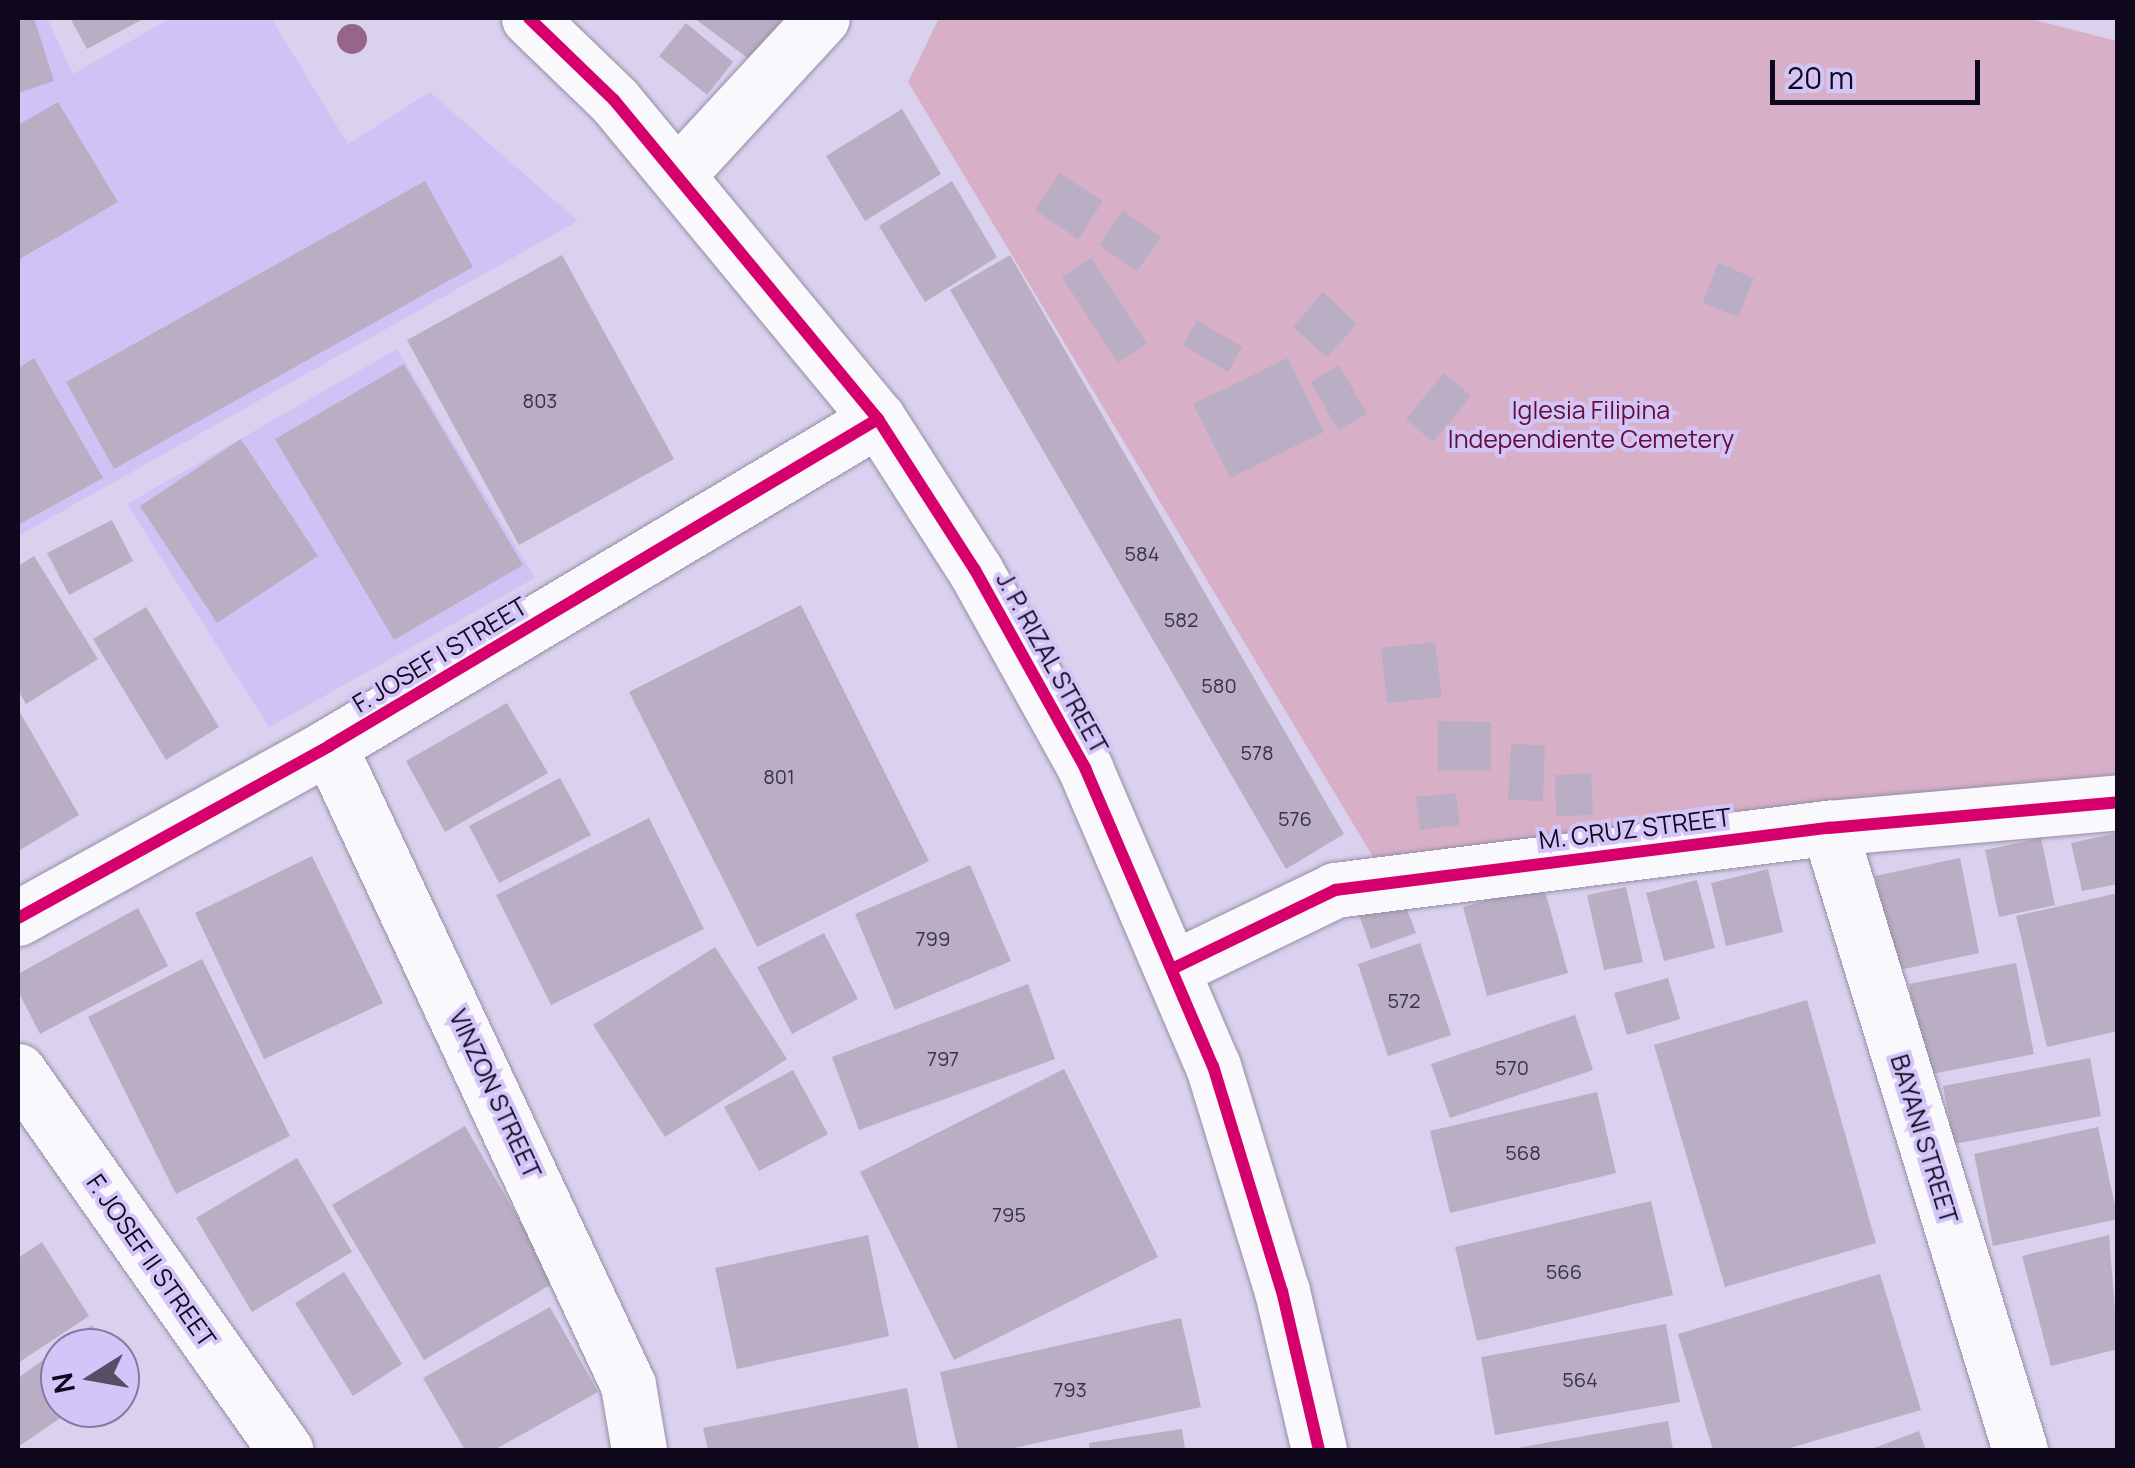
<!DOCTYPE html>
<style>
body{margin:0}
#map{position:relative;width:2135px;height:1468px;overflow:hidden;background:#d9d1ed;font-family:Manrope,sans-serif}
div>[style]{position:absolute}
.built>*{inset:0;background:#d1c2f5}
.green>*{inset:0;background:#d7b0c8}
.building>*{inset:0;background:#b9aec4}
.roads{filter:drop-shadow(0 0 2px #958ea4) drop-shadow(0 0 2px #958ea4)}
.minor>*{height:55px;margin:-27.5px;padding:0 27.5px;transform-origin:27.5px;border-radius:27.5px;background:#f9f8fc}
.tertiary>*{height:55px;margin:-27.5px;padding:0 27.5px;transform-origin:27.5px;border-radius:27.5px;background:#f9f8fc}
.primary>*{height:55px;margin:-27.5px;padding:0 27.5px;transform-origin:27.5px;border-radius:27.5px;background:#f9f8fc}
.cycleway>*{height:12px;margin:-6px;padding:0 6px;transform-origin:6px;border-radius:6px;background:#d6006c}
.trees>*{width:30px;height:30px;margin:-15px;border-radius:50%;background:#986588}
span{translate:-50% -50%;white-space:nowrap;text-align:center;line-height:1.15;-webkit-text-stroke:8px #d4c5f9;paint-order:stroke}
.number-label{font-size:20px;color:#3a3146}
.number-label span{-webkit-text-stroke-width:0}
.park-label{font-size:25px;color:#630d36}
.street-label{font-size:25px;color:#0f071c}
.frame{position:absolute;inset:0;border:20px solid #0f071c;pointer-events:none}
.north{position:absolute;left:40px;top:1328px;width:100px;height:100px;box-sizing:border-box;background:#d4c5f9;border:2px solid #8579a1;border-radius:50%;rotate:259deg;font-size:28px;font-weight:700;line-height:40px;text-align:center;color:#0f071c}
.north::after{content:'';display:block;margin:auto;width:35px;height:45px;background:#564e65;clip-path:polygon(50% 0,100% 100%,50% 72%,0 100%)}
.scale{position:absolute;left:1770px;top:60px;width:210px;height:45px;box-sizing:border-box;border:5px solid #0f071c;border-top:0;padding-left:12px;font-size:30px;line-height:35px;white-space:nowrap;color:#0f071c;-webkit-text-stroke:8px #d4c5f9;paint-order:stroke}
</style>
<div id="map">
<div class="built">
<div style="clip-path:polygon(18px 18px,47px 18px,73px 74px,171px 18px,271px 18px,348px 144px,430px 92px,578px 221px,18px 536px)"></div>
<div style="clip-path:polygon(397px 349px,535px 578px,269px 727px,127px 504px)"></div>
</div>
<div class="green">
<div style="clip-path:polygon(939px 18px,2027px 18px,2117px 41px,2117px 781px,1373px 857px,908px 82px)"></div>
</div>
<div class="building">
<div style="clip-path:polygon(18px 18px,34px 18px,54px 81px,18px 93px)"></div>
<div style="clip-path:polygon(70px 18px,145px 18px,87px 49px)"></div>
<div style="clip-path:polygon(694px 18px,798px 18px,761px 68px)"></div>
<div style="clip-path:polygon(686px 23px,733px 62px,707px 95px,659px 56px)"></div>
<div style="clip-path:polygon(58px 102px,118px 202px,18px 260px,18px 125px)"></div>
<div style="clip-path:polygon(902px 109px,941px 174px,865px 221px,826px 156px)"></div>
<div style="clip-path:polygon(1059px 173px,1103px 201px,1078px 239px,1035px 210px)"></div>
<div style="clip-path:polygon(425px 181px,473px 267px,114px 469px,66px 382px)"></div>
<div style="clip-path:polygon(952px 181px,997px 257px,925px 302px,879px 226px)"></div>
<div style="clip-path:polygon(1123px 211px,1161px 237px,1137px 271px,1099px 245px)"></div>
<div style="clip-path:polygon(562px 255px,674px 459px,519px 545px,407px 340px)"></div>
<div style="clip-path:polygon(1010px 255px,1344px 834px,1286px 869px,950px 290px)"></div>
<div style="clip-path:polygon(1091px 258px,1147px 344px,1118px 363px,1062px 277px)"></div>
<div style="clip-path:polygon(1718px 263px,1754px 278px,1738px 317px,1703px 303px)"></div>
<div style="clip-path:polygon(1323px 292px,1357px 324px,1327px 357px,1293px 327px)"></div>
<div style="clip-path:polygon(1197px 320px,1242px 347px,1228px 372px,1183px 345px)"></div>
<div style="clip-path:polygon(34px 358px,103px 478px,18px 525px,18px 368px)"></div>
<div style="clip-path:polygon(1288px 358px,1324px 432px,1230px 478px,1193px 404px)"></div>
<div style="clip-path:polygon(404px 364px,523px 565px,394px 640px,275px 439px)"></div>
<div style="clip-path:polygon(1339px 365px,1367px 414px,1338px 430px,1311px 382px)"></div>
<div style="clip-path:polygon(1444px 373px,1471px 396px,1433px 442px,1406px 419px)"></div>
<div style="clip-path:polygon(241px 439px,318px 556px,217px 623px,140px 506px)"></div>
<div style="clip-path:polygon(112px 520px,133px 561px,69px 595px,47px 553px)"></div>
<div style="clip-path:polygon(34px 556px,98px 659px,26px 704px,18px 690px,18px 566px)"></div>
<div style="clip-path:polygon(801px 605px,929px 861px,757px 947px,629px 692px)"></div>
<div style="clip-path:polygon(146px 607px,219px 727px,166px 760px,93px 639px)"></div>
<div style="clip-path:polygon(1435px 642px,1442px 697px,1387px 703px,1381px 648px)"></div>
<div style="clip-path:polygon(507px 703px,548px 773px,445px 832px,406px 761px)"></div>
<div style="clip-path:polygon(18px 709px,79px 815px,18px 851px)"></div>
<div style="clip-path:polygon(1438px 721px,1491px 722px,1491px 771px,1438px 771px)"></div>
<div style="clip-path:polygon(1511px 744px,1545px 745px,1543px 801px,1508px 800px)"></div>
<div style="clip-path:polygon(1591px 773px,1593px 815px,1556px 816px,1555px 775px)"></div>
<div style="clip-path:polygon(560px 778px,591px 835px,499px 883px,469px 826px)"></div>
<div style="clip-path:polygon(1456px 793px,1460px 825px,1420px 830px,1416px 797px)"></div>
<div style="clip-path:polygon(649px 818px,704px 929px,551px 1005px,496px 895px)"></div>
<div style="clip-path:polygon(2117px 833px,2118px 884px,2082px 891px,2071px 843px)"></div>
<div style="clip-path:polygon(2041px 838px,2055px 905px,1999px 917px,1985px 850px)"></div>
<div style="clip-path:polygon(312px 856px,383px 1003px,264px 1059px,195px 913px)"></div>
<div style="clip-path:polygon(1960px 858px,1979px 953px,1894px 971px,1875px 876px)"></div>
<div style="clip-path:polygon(970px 865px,1011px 961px,895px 1010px,855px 914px)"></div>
<div style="clip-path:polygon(1768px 869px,1783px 932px,1726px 946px,1711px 883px)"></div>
<div style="clip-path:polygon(1697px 880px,1715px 948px,1664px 961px,1646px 893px)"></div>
<div style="clip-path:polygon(1543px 884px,1568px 973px,1487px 996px,1463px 907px)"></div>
<div style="clip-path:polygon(1626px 887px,1643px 962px,1604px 970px,1587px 895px)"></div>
<div style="clip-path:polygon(2118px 893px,2118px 1031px,2047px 1047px,2016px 916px)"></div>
<div style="clip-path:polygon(1402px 897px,1416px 933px,1371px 949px,1358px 912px)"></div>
<div style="clip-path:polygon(138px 908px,168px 966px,40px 1034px,18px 991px,18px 974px)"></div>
<div style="clip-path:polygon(824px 933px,858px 999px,792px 1034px,757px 967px)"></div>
<div style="clip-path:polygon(1420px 943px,1451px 1035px,1388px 1056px,1358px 964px)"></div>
<div style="clip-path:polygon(715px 947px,787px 1059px,665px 1137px,593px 1025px)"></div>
<div style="clip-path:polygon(202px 959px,290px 1136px,176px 1194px,88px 1017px)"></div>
<div style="clip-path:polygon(2016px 963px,2034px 1054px,1927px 1075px,1909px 984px)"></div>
<div style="clip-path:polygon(1668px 978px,1680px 1019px,1627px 1035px,1614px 993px)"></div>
<div style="clip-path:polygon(1028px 984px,1055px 1059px,859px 1130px,832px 1057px)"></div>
<div style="clip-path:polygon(1807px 1000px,1876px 1243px,1725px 1287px,1654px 1045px)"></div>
<div style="clip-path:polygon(1575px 1015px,1593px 1070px,1450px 1118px,1431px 1064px)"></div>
<div style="clip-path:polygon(2090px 1058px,2101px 1116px,1954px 1144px,1943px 1086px)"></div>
<div style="clip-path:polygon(1064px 1069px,1158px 1257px,954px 1360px,860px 1172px)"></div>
<div style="clip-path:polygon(793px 1070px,828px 1134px,759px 1171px,724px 1107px)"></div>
<div style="clip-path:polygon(1597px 1092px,1616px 1173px,1450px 1213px,1430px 1131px)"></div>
<div style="clip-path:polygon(465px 1126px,555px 1282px,424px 1360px,332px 1205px)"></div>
<div style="clip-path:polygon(2098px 1127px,2118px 1219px,1993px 1246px,1974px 1154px)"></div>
<div style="clip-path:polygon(297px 1158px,352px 1252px,252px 1312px,196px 1218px)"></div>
<div style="clip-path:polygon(1651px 1201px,1673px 1295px,1477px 1341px,1455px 1247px)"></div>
<div style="clip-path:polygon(868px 1235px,889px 1336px,737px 1369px,715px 1268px)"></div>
<div style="clip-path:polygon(2109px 1235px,2118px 1349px,2051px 1366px,2022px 1256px)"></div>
<div style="clip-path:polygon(42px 1242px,89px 1316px,18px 1363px,18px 1258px)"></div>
<div style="clip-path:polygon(344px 1272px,402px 1364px,353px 1396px,295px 1303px)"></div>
<div style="clip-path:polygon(1880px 1274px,1921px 1410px,1783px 1450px,1713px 1450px,1678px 1334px)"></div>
<div style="clip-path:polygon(550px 1307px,598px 1392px,494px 1450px,465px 1450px,423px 1378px)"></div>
<div style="clip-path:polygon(1181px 1318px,1201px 1407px,1004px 1450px,958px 1450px,940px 1372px)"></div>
<div style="clip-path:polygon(1666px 1324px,1680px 1402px,1495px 1435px,1481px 1357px)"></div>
<div style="clip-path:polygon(92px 1325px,108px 1348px,60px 1348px,60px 1408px,75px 1408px,18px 1447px,18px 1378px)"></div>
<div style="clip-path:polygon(907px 1388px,919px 1450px,708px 1450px,703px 1428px)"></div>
<div style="clip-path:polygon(1668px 1421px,1673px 1450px,1512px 1450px,1512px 1449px)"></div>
<div style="clip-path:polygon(1182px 1429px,1185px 1450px,1090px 1450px,1089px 1443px)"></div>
<div style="clip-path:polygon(1919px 1431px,1926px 1450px,1869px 1450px)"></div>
</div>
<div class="roads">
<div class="minor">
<div style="left:329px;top:746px;width:705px;rotate:64.92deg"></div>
<div style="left:628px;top:1385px;width:66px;rotate:80.4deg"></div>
<div style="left:1829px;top:828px;width:651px;rotate:72.93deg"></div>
<div style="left:18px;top:918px;width:355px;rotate:-28.9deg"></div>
<div style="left:329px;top:746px;width:639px;rotate:-30.78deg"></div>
<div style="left:1176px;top:967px;width:177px;rotate:-25.8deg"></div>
<div style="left:1335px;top:890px;width:498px;rotate:-7.2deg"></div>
<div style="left:1829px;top:828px;width:290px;rotate:-5.1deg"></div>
<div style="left:18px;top:1071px;width:464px;rotate:54.8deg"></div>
</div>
<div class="tertiary">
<div style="left:678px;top:174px;width:212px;rotate:-47.3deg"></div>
</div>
<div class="primary">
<div style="left:529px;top:18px;width:118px;rotate:44deg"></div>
<div style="left:614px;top:100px;width:414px;rotate:50.4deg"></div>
<div style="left:878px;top:419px;width:179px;rotate:57.3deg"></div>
<div style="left:975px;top:570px;width:227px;rotate:60.9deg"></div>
<div style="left:1085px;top:768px;width:324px;rotate:66.8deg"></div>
<div style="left:1213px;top:1066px;width:235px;rotate:73deg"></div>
<div style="left:1282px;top:1291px;width:163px;rotate:76.9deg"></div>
</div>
</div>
<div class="cycleway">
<div style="left:529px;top:18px;width:118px;rotate:44deg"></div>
<div style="left:614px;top:100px;width:414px;rotate:50.4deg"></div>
<div style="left:878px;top:419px;width:179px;rotate:57.3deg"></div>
<div style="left:975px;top:570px;width:227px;rotate:60.9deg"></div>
<div style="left:1085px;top:768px;width:324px;rotate:66.8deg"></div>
<div style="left:1213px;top:1066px;width:235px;rotate:73deg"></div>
<div style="left:1282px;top:1291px;width:163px;rotate:76.9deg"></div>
<div style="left:18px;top:918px;width:355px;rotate:-28.9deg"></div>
<div style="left:329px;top:746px;width:639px;rotate:-30.78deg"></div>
<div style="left:1176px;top:967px;width:177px;rotate:-25.8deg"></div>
<div style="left:1335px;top:890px;width:498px;rotate:-7.2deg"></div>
<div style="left:1829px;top:828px;width:290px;rotate:-5.1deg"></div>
</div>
<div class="trees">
<div style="left:352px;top:39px"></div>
</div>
<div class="number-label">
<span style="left:540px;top:400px">803</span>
<span style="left:1142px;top:553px">584</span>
<span style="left:1181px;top:619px">582</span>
<span style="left:1219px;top:685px">580</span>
<span style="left:1257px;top:752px">578</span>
<span style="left:779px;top:776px">801</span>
<span style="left:1295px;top:818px">576</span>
<span style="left:933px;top:938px">799</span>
<span style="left:1404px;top:1000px">572</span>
<span style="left:943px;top:1058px">797</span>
<span style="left:1512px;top:1067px">570</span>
<span style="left:1523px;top:1152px">568</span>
<span style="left:1009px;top:1214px">795</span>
<span style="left:1564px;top:1271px">566</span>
<span style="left:1580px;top:1379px">564</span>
<span style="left:1070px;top:1389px">793</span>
</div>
<div class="park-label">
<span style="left:1591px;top:425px">Iglesia Filipina<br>Independiente Cemetery</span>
</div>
<div class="street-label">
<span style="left:440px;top:655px;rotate:-31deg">F. JOSEF I STREET</span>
<span style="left:1052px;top:663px;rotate:61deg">J. P. RIZAL STREET</span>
<span style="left:1635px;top:829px;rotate:-7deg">M. CRUZ STREET</span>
<span style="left:495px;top:1094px;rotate:65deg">VINZON STREET</span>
<span style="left:1924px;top:1139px;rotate:73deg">BAYANI STREET</span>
<span style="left:151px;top:1261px;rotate:55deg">F. JOSEF II STREET</span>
</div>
<div class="frame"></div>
<div class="north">N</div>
<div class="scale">20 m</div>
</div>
